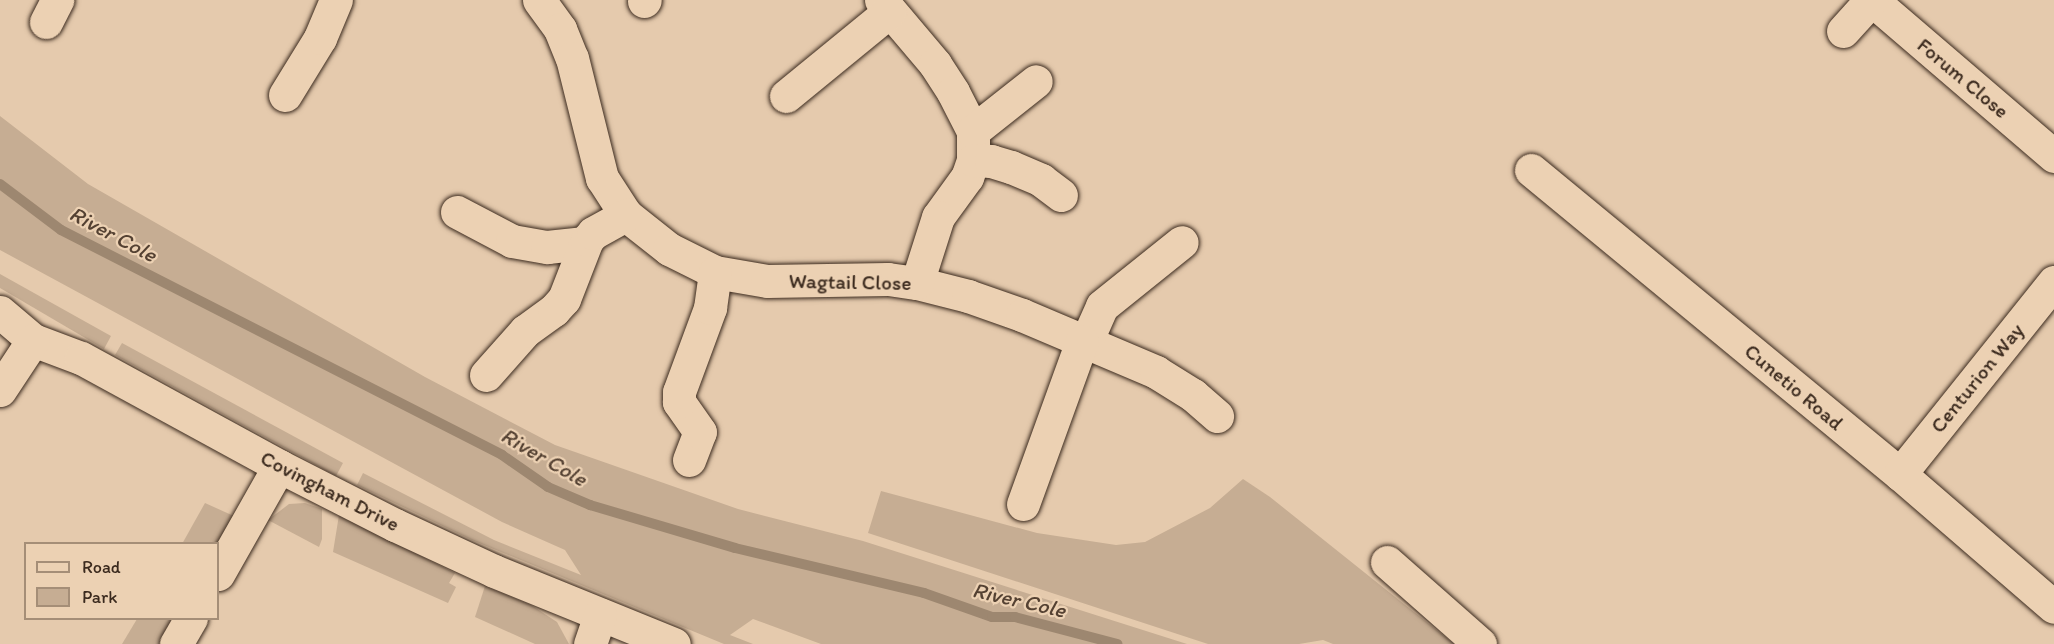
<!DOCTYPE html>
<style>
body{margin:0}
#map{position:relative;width:2054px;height:644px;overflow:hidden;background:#e5caad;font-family:Itim,sans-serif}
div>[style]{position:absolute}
.green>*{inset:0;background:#c6ad93}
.stream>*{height:10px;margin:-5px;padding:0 5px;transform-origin:5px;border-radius:5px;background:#9d8770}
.roads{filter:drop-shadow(0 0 2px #3b2a1e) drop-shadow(0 0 2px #3b2a1e)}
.minor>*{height:33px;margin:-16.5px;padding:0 16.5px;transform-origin:16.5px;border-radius:16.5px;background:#ecd1b3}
span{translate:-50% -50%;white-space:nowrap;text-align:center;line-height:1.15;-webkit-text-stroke:4.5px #ecd1b3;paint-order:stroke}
.street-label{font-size:21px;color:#3b2a1e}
.water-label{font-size:22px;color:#544132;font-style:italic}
.legend{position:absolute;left:24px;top:542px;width:195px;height:78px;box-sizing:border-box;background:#ecd1b3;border:2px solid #a58e77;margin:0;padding:8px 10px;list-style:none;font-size:18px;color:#3b2a1e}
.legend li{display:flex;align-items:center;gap:12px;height:30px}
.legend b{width:30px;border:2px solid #a58e77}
</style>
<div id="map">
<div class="green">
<div style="clip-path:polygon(0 116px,88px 184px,425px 377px,555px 445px,738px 509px,863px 541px,1187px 644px,821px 644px,753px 619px,730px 635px,753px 644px,724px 644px,472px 540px,357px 485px,363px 473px,494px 540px,581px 575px,565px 550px,502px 522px,0 250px)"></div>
<div style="clip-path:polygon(0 274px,111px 336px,104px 349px,0 288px)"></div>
<div style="clip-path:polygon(122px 343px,343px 463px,336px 476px,115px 355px)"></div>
<div style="clip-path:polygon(1243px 479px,1270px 497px,1454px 644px,1333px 644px,1323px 640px,1299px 644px,1208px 644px,868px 533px,881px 491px,1037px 533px,1116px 545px,1145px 542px,1210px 508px)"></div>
<div style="clip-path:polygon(205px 503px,236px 517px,218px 544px,182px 544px)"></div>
<div style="clip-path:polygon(305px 503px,322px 509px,322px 539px,319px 547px,268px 520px,289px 504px)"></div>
<div style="clip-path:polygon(339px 515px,455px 573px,449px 583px,456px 587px,448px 603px,333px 552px)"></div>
<div style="clip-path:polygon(485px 586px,531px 605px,557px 622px,569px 644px,535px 644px,475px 617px)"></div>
<div style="clip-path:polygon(137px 619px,174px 619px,159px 644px,122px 644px)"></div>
</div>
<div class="stream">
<div style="left:0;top:184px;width:76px;rotate:37deg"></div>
<div style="left:61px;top:230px;width:495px;rotate:27deg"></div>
<div style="left:502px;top:455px;width:56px;rotate:34.8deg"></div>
<div style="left:548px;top:487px;width:46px;rotate:23.2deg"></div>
<div style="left:590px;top:505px;width:151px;rotate:16.5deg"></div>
<div style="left:735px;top:548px;width:194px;rotate:13.4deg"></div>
<div style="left:924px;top:593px;width:72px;rotate:19.4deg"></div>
<div style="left:992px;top:617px;width:23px"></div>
<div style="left:1015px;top:617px;width:106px;rotate:14.8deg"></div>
</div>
<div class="roads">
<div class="minor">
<div style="left:539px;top:0;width:36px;rotate:54deg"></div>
<div style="left:560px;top:29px;width:31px;rotate:68deg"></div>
<div style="left:572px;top:58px;width:124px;rotate:76deg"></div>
<div style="left:602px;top:178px;width:44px;rotate:57deg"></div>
<div style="left:626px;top:215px;width:55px;rotate:38.3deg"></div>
<div style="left:669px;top:249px;width:51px;rotate:26.6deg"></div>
<div style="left:715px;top:272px;width:53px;rotate:9.8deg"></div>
<div style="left:767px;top:281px;width:121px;rotate:-0.9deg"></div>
<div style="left:888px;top:279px;width:29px;rotate:8deg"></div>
<div style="left:917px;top:283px;width:53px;rotate:14.3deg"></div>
<div style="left:968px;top:296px;width:57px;rotate:19.4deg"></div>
<div style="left:1022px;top:315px;width:146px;rotate:23deg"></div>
<div style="left:1156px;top:372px;width:44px;rotate:31.9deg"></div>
<div style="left:1193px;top:395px;width:32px;rotate:41deg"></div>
<div style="left:881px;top:0;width:84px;rotate:49.8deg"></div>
<div style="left:935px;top:64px;width:33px;rotate:57deg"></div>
<div style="left:953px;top:92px;width:44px;rotate:62.9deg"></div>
<div style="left:973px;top:131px;width:29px;rotate:90deg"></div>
<div style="left:973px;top:160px;width:18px;rotate:109deg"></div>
<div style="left:967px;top:177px;width:49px;rotate:125.9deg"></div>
<div style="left:938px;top:217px;width:69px;rotate:107.7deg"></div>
<div style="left:1872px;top:0;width:240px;rotate:40.6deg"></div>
<div style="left:644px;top:1px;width:1px;rotate:-45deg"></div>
<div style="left:46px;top:22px;width:25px;rotate:-63deg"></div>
<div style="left:1843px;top:31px;width:42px;rotate:-47.9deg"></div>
<div style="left:285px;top:95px;width:67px;rotate:-58.4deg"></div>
<div style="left:320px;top:38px;width:41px;rotate:-67.2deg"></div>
<div style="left:786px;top:96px;width:134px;rotate:-39.3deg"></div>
<div style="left:973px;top:131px;width:80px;rotate:-38.4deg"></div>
<div style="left:973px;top:160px;width:18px;rotate:3deg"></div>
<div style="left:991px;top:161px;width:21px;rotate:17deg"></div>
<div style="left:1011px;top:167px;width:33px;rotate:23deg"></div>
<div style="left:1041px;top:180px;width:25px;rotate:37deg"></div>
<div style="left:1531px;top:170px;width:478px;rotate:39.5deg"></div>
<div style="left:1900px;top:474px;width:203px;rotate:40.8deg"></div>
<div style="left:457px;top:212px;width:62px;rotate:27.8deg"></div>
<div style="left:512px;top:241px;width:36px;rotate:10deg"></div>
<div style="left:547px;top:247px;width:38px;rotate:-6deg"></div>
<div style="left:0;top:312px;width:43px;rotate:40.3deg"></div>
<div style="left:33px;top:340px;width:51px;rotate:20.6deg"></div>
<div style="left:81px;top:358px;width:226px;rotate:28.6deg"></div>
<div style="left:279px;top:466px;width:130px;rotate:27deg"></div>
<div style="left:395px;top:525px;width:109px;rotate:24.9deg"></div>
<div style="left:494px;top:571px;width:194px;rotate:22.1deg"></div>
<div style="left:1086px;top:342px;width:39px;rotate:-66deg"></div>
<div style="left:1102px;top:306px;width:102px;rotate:-38.7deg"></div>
<div style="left:486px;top:375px;width:59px;rotate:-48.4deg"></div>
<div style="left:525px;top:331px;width:36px;rotate:-36deg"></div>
<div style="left:554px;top:310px;width:15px;rotate:-48deg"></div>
<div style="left:564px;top:299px;width:63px;rotate:-68.7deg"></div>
<div style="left:587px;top:240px;width:9px;rotate:-49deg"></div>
<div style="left:593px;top:233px;width:38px;rotate:-29deg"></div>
<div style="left:0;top:390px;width:60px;rotate:-56.6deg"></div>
<div style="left:689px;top:460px;width:30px;rotate:-69deg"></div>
<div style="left:700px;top:432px;width:37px;rotate:-125deg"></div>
<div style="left:679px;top:402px;width:10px;rotate:-90deg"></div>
<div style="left:679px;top:392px;width:90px;rotate:-69.7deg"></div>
<div style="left:710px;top:308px;width:36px;rotate:-82deg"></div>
<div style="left:1900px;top:474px;width:246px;rotate:-51.3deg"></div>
<div style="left:1023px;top:504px;width:173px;rotate:-70.1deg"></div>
<div style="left:1387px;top:562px;width:124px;rotate:41.4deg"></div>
<div style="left:218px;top:574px;width:124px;rotate:-60.5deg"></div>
<div style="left:176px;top:644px;width:30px;rotate:-60deg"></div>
<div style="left:590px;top:644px;width:31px;rotate:-71deg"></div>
</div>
</div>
<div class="street-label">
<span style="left:1963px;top:78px;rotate:40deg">Forum Close</span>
<span style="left:850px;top:282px;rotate:1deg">Wagtail Close</span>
<span style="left:1977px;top:378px;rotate:-51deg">Centurion Way</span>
<span style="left:1794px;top:387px;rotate:40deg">Cunetio Road</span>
<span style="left:330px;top:491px;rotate:27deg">Covingham Drive</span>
</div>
<div class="water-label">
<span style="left:113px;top:234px;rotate:28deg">River Cole</span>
<span style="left:544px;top:457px;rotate:30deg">River Cole</span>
<span style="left:1019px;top:600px;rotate:13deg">River Cole</span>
</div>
<ul class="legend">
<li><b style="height:8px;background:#ecd1b3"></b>Road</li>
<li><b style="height:16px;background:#c6ad93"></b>Park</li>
</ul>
</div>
